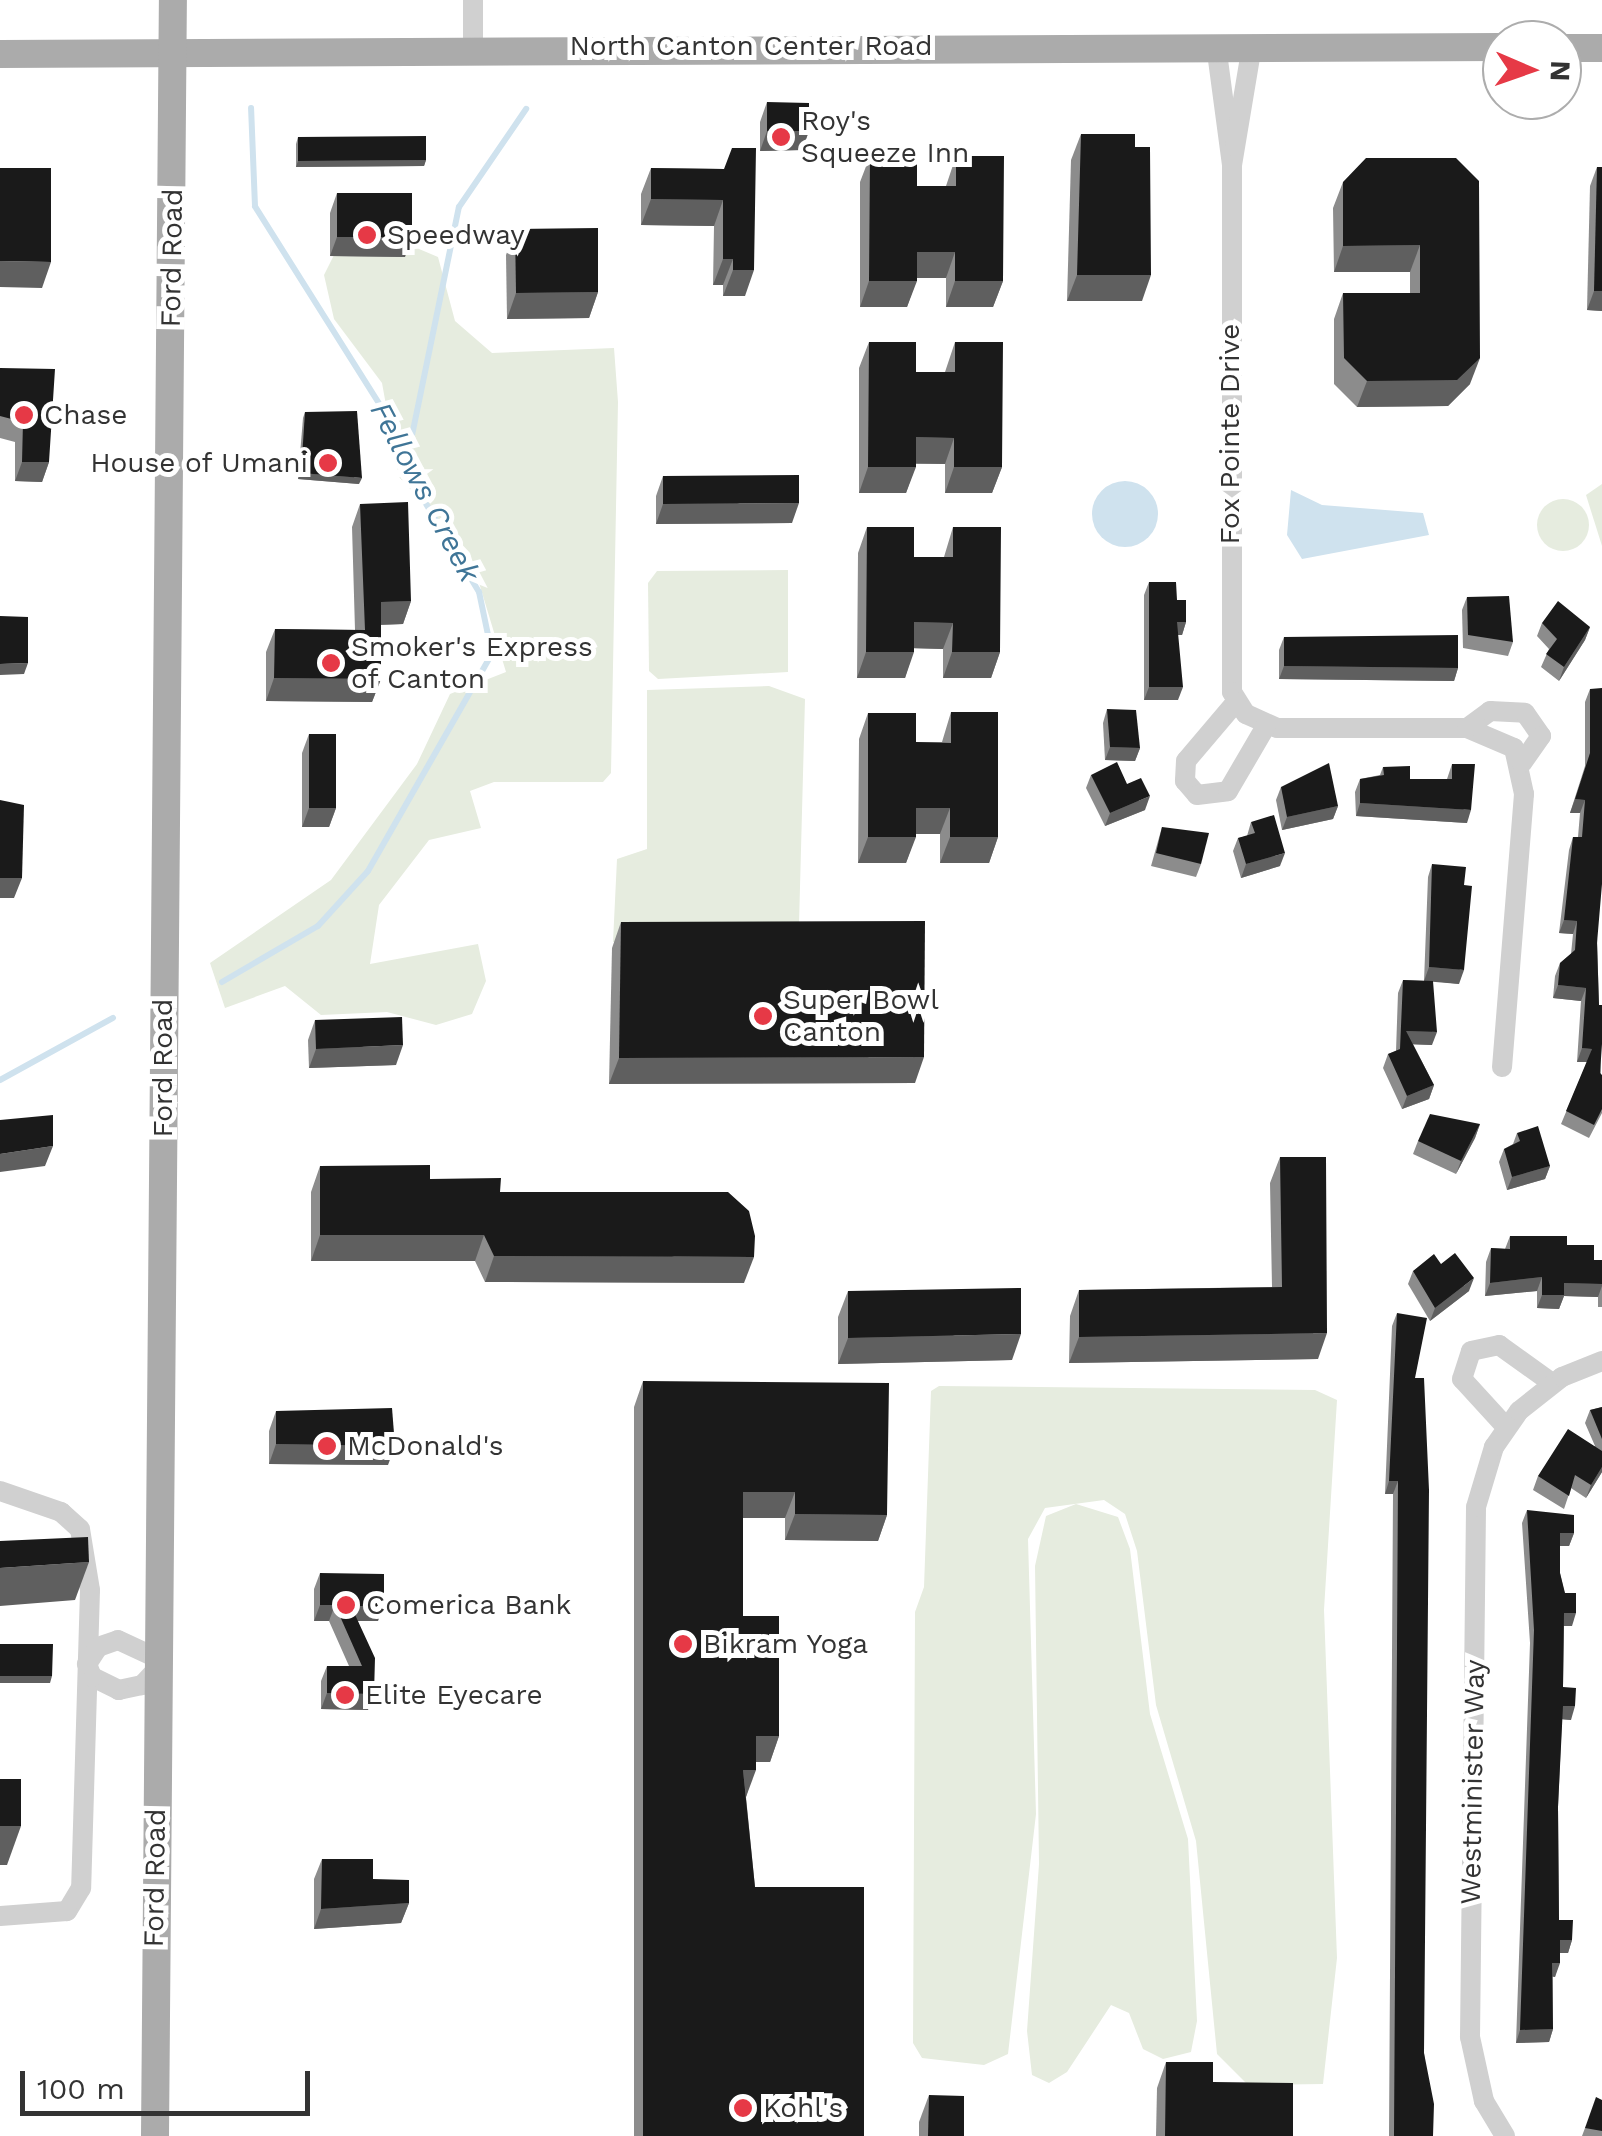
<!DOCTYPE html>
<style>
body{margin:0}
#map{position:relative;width:1602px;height:2136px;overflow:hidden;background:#fff;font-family:"Work Sans",sans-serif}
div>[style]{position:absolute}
.green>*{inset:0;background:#e6ecdf}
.round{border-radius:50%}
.water>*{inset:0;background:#cfe2ee}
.stream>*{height:6px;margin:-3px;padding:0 3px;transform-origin:3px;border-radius:3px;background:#cfe2ee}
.minor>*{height:20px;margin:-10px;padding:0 10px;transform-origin:10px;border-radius:10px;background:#d0d0d0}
.major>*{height:28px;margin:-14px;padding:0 14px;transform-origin:14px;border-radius:14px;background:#ababab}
.wall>*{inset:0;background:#8c8c8c}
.shaded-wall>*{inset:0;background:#5f5f5f}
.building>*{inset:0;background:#1a1a1a}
.dots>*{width:28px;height:28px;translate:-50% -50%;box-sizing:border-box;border:5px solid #fff;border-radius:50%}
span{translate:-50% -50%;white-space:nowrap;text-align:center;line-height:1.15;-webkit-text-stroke:10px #fff;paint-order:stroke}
.street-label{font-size:28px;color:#333}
.poi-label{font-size:28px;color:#333}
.left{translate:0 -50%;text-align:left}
.right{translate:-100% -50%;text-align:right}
.water-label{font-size:30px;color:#3f7597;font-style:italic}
.north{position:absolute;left:1482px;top:20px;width:100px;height:100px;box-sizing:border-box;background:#fff;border:2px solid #adadad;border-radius:50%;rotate:92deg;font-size:28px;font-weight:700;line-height:40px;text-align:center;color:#333}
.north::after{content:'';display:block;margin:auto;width:35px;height:45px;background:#e63946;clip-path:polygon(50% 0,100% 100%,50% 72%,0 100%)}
.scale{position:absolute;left:20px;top:2071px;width:290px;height:45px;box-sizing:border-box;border:5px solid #333;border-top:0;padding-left:12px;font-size:30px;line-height:35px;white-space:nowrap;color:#333;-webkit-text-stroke:8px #fff;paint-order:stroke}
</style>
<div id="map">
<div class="green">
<div style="clip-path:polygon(393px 238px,438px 257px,455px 321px,492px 353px,614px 348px,618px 402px,611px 773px,603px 782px,494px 782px,470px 791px,481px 828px,429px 840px,379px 905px,370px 964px,478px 944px,486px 981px,472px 1014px,436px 1025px,387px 1012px,321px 1015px,285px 986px,225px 1008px,210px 963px,331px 880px,417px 764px,450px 694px,506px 672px,470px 553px,399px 477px,382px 383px,334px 319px,324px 275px,337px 249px)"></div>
<div style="clip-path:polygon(1602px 484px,1602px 546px,1586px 495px)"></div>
<div class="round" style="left:1537px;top:499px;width:52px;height:52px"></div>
<div style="clip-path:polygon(788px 570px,788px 672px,658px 679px,649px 671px,648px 583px,657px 571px)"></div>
<div style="clip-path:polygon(769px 686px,805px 699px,799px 925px,695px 943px,613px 942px,617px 859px,647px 849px,647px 690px)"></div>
<div style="clip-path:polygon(939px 1386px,1315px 1390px,1337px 1400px,1324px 1610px,1337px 1958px,1323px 2084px,1248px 2085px,1217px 2054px,1196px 1841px,1156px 1705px,1137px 1551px,1125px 1514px,1104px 1500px,1045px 1508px,1028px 1539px,1036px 1814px,1008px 2054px,984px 2065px,922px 2058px,913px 2043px,915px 1612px,924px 1587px,931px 1391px)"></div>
<div style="clip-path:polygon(1076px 1504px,1118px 1517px,1130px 1549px,1150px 1714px,1188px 1839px,1197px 2021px,1191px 2052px,1163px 2059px,1143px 2049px,1129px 2013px,1111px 2005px,1067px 2072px,1049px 2083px,1032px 2075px,1027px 2031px,1039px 1864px,1035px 1566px,1046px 1516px)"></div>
</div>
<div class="water">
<div class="round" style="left:1092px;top:481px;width:66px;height:66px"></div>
<div style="clip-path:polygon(1291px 490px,1322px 505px,1423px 513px,1429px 535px,1302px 559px,1287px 535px)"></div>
</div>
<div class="stream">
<div style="left:409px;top:450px;width:248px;rotate:-78.4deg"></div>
<div style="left:459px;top:207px;width:119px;rotate:-55.6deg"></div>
<div style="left:222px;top:982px;width:111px;rotate:-30.3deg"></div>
<div style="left:318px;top:926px;width:74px;rotate:-47.7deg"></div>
<div style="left:368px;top:871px;width:250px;rotate:-60.3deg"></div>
<div style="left:492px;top:654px;width:63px;rotate:-101.8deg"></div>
<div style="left:479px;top:592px;width:114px;rotate:-121deg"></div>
<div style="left:420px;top:494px;width:44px;rotate:-104.3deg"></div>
<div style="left:409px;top:451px;width:289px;rotate:-122.2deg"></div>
<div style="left:255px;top:206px;width:98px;rotate:-92.3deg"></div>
<div style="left:0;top:1080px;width:129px;rotate:-28.8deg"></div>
</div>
<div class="minor">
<div style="left:473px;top:0;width:47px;rotate:90deg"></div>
<div style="left:1216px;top:45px;width:121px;rotate:82.4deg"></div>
<div style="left:1232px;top:165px;width:122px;rotate:-80.5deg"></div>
<div style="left:1232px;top:165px;width:527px;rotate:90deg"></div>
<div style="left:1232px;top:692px;width:26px;rotate:58deg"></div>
<div style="left:1246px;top:714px;width:34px;rotate:24deg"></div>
<div style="left:1277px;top:728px;width:190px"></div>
<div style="left:1467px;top:728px;width:51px;rotate:23.1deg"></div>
<div style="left:1514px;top:748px;width:47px;rotate:77.7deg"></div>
<div style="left:1524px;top:794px;width:274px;rotate:94.6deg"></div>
<div style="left:1236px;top:702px;width:77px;rotate:130.3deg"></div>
<div style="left:1186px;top:761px;width:20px;rotate:93deg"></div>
<div style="left:1185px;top:781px;width:18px;rotate:49deg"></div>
<div style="left:1197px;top:795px;width:31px;rotate:-7deg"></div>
<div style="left:1228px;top:791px;width:75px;rotate:-59.7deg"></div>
<div style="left:1467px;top:728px;width:29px;rotate:-36deg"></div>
<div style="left:1490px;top:711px;width:35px;rotate:3deg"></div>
<div style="left:1525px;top:713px;width:28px;rotate:55deg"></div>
<div style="left:1541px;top:736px;width:33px;rotate:125deg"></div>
<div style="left:1506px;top:1427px;width:65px;rotate:-132.5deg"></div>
<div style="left:1462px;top:1379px;width:29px;rotate:-72deg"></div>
<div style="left:1471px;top:1351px;width:29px;rotate:-12deg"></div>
<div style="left:1499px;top:1345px;width:65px;rotate:35.6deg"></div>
<div style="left:0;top:1491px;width:65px;rotate:19deg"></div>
<div style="left:61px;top:1512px;width:25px;rotate:42deg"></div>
<div style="left:80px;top:1529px;width:62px;rotate:80.7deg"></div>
<div style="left:90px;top:1590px;width:298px;rotate:91.7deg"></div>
<div style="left:81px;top:1888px;width:27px;rotate:121deg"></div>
<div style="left:67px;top:1911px;width:67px;rotate:175.7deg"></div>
<div style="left:118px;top:1640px;width:38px;rotate:25deg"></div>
<div style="left:153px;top:1656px;width:13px;rotate:61deg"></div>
<div style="left:159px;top:1667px;width:25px;rotate:133deg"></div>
<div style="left:142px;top:1685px;width:24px;rotate:168deg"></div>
<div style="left:119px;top:1690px;width:30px;rotate:-154deg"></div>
<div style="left:92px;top:1677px;width:14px;rotate:-111deg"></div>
<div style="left:87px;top:1664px;width:20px;rotate:-57deg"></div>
<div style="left:98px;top:1647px;width:21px;rotate:-19deg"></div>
<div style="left:1505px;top:2136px;width:41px;rotate:-121deg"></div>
<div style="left:1484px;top:2101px;width:66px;rotate:-102.3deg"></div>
<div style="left:1470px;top:2037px;width:530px;rotate:-89.35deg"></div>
<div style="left:1476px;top:1507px;width:63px;rotate:-73.3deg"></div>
<div style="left:1494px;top:1447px;width:44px;rotate:-55.2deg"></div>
<div style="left:1519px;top:1411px;width:55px;rotate:-38.3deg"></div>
<div style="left:1562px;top:1377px;width:43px;rotate:-21.8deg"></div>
</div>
<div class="major">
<div style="left:1562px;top:48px;width:40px"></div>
<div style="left:0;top:54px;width:1502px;rotate:-0.27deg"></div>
<div style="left:155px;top:2136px;width:2136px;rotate:-89.52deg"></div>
</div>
<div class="wall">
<div style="clip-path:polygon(767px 102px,809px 131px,802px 150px,760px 151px,760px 122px)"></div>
<div style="clip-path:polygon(1081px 134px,1142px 301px,1067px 301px,1071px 160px)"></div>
<div style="clip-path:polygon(298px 137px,426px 160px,424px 166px,296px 167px,296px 144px)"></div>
<div style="clip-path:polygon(870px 156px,917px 186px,946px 186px,956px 156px,1003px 281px,993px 307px,946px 307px,946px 278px,917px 278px,907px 307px,860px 307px,860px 182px)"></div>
<div style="clip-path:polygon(1456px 158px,1470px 384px,1448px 406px,1357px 407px,1334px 384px,1334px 319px,1343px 293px,1410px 293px,1410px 272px,1334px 272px,1333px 208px,1343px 182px)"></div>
<div style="clip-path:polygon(1597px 167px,1602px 311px,1587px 310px,1590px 186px)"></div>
<div style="clip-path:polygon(651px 168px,724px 169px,745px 296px,723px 296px,723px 285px,713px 285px,714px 226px,641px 225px,641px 194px)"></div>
<div style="clip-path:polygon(337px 193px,405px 257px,330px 256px,330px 213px)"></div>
<div style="clip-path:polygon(515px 229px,598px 292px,589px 318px,507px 319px,506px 255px)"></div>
<div style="clip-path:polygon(869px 342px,916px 372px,945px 372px,955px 342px,1002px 467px,992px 493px,945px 493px,945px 464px,916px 464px,906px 493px,859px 493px,859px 368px)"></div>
<div style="clip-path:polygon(0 368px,49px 462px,42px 482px,15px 481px,15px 442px,0 438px)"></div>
<div style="clip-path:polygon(305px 412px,359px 484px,298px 479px,303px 418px)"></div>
<div style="clip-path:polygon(663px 476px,792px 523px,656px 524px,656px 496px)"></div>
<div style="clip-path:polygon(360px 504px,411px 601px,403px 624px,381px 625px,381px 679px,372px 702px,266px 701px,266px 652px,275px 629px,355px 630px,352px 527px)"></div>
<div style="clip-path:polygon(867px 527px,914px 557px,944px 557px,953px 527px,1000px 652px,991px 678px,943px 678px,943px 649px,914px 648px,905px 678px,857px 678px,858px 553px)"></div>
<div style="clip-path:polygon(1149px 582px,1177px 600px,1186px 622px,1182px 635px,1178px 635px,1178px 700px,1144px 700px,1144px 595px)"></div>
<div style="clip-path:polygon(1467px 597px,1513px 642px,1508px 656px,1463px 648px,1462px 610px)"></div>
<div style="clip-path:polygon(1542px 623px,1590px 627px,1585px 640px,1559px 681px,1541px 667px,1549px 649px,1537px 636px)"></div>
<div style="clip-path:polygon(1284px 637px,1458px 668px,1454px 681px,1279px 679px,1279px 650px)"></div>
<div style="clip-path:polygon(1590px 689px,1602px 1113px,1589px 1138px,1561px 1124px,1587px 1062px,1577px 1062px,1581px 1001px,1553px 998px,1555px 976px,1560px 963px,1571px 954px,1573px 934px,1559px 933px,1569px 850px,1573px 837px,1578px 837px,1580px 813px,1570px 813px,1585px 766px,1585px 702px)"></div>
<div style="clip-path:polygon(1107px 709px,1140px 748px,1135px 761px,1105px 760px,1103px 723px)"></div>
<div style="clip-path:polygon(951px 712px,998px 837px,989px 863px,940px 863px,940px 834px,916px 834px,906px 863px,858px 863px,859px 739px,868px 713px,916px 742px,942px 742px)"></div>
<div style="clip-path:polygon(309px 734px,336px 808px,329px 827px,302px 827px,302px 753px)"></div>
<div style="clip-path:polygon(1452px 764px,1467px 823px,1356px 816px,1355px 792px,1360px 779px,1380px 775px,1383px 767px,1410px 779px,1447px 779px)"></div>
<div style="clip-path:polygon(1091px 775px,1127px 784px,1145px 810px,1105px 826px,1086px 788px)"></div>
<div style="clip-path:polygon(1281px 787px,1338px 806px,1333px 819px,1282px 830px,1276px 800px)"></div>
<div style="clip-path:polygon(1251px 822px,1280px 866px,1241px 878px,1233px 851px,1238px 838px,1247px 836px)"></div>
<div style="clip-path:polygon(1162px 827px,1201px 864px,1196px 877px,1151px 866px)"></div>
<div style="clip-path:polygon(1432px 864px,1464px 885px,1459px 984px,1433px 981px,1432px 1045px,1413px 1044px,1434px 1085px,1429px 1099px,1402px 1109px,1383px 1068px,1388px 1054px,1396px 1051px,1398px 993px,1403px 980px,1424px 981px,1428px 877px)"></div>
<div style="clip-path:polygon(621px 922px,915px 1083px,609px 1084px,612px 948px)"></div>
<div style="clip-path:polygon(315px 1020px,396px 1065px,309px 1068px,308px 1040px)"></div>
<div style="clip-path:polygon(1480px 1124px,1475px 1138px,1456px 1174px,1413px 1154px,1418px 1141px)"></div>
<div style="clip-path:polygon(1517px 1133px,1550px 1166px,1545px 1179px,1507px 1190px,1499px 1162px,1504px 1149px,1513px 1144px)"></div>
<div style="clip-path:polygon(1280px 1157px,1318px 1359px,1069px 1363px,1070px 1316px,1079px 1290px,1272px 1287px,1270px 1183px)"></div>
<div style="clip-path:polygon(320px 1166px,430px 1179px,500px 1192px,744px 1283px,485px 1282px,475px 1261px,311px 1261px,311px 1192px)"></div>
<div style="clip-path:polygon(1510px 1236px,1567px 1245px,1594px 1260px,1602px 1260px,1602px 1307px,1598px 1307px,1598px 1297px,1564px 1296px,1559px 1309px,1537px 1308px,1537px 1291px,1485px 1296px,1486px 1262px,1491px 1248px,1505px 1249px)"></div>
<div style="clip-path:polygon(1441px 1264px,1469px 1291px,1430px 1321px,1408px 1284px,1413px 1271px)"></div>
<div style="clip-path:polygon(848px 1291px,1012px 1360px,838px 1364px,838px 1317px)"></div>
<div style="clip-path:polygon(1397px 1313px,1415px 1378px,1424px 2053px,1433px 2136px,1389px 2136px,1393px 1494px,1385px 1494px,1392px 1326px)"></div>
<div style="clip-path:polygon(643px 1381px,887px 1515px,878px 1541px,785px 1540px,785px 1518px,743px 1518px,743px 1616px,779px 1736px,770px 1762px,756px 1762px,746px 1797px,755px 1887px,864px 2136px,634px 2136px,634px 1407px)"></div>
<div style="clip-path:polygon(1602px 1407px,1602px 1472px,1586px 1498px,1571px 1488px,1564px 1509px,1533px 1490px,1538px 1476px,1595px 1446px,1585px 1423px,1590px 1410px)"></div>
<div style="clip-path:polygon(276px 1411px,388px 1465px,269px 1464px,269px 1431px)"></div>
<div style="clip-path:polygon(1527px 1510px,1574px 1533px,1569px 1546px,1560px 1546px,1560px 1573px,1572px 1626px,1564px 1626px,1563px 1687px,1571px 1720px,1562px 1719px,1558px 1807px,1559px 1920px,1572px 1940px,1568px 1953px,1560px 1953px,1555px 1977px,1553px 1976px,1553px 2029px,1549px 2042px,1516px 2043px,1530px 1643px,1522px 1523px)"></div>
<div style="clip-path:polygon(320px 1573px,378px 1621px,358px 1621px,368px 1710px,321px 1709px,321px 1681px,327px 1666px,349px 1666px,329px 1621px,314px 1621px,314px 1589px)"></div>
<div style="clip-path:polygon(322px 1859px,409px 1903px,401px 1923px,314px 1929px,314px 1879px)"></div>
<div style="clip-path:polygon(1166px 2062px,1213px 2082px,1293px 2136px,1156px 2136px,1157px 2088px)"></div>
<div style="clip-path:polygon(929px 2095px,964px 2136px,919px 2136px,919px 2122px)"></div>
<div style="clip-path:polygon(1602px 2100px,1602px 2136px,1582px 2136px,1585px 2128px)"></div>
</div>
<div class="shaded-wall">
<div style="clip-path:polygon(767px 131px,809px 131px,802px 150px,760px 151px)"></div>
<div style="clip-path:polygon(426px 160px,424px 166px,296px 167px,298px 161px)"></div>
<div style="clip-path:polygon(651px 199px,723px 200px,714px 226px,641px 225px)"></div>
<div style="clip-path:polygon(337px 237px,412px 237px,405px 257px,330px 256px)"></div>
<div style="clip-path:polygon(1420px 245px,1410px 272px,1334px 272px,1343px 246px)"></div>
<div style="clip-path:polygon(917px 252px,955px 252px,946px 278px,907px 278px)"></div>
<div style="clip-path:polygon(723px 259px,733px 259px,723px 285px,713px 285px)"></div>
<div style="clip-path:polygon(0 261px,51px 262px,42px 288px,0 287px)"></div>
<div style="clip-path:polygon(733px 270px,754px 270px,745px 296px,723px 296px)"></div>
<div style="clip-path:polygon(1077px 275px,1151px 275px,1142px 301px,1067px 301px)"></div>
<div style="clip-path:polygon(869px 281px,917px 281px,907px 307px,860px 307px)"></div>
<div style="clip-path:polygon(955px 281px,1003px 281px,993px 307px,946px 307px)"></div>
<div style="clip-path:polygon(1594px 291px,1602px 291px,1602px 311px,1587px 310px)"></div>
<div style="clip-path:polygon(598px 292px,589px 318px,507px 319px,516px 293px)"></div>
<div style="clip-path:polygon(1480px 358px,1470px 384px,1448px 406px,1357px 407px,1367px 381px)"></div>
<div style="clip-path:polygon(916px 437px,954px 438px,945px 464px,907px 463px)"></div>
<div style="clip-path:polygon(22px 462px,49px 462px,42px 482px,15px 481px)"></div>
<div style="clip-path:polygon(868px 467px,916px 467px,906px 493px,859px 493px)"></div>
<div style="clip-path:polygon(954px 467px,1002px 467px,992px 493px,945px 493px)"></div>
<div style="clip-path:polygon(301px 473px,362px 478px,359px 484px,298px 479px)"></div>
<div style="clip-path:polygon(799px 503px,792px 523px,656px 524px,663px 504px)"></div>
<div style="clip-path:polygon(411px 601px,403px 624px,373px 625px,381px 602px)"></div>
<div style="clip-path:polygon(914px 622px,953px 623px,943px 649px,905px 648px)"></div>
<div style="clip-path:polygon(1177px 622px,1186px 622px,1182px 635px,1172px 635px)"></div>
<div style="clip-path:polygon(1590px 627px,1585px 640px,1559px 681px,1564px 667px)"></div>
<div style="clip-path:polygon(866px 652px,914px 652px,905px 678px,857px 678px)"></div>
<div style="clip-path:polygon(952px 652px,1000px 652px,991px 678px,943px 678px)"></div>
<div style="clip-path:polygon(28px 663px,24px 674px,0 675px,0 664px)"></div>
<div style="clip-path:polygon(1284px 666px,1458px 668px,1454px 681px,1279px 679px)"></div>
<div style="clip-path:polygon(274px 678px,381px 679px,372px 702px,266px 701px)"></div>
<div style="clip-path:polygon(1149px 687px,1183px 687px,1178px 700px,1144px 700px)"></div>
<div style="clip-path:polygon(1110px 747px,1140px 748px,1135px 761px,1105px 760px)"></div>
<div style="clip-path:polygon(1150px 796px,1145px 810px,1105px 826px,1110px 813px)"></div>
<div style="clip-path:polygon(1575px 799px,1585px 800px,1580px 813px,1570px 813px)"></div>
<div style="clip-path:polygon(1360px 803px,1471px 810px,1467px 823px,1356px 816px)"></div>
<div style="clip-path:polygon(1338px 806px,1333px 819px,1282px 830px,1287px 817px)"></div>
<div style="clip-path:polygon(309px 808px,336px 808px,329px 827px,302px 827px)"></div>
<div style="clip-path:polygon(916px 808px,950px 808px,940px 834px,906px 834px)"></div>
<div style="clip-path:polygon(868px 837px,916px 837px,906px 863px,858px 863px)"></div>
<div style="clip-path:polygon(950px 837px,998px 837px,989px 863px,940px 863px)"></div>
<div style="clip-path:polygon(1285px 853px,1280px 866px,1241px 878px,1246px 864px)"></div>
<div style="clip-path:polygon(0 878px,22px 878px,14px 898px,0 898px)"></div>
<div style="clip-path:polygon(1564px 920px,1577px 921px,1573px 934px,1559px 933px)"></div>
<div style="clip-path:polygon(1429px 967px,1464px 970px,1459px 984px,1424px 981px)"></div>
<div style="clip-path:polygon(1558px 985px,1586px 988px,1581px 1001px,1553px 998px)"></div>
<div style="clip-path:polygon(1406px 1031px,1437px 1032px,1432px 1045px,1401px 1044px)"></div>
<div style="clip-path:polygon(403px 1045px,396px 1065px,309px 1068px,316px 1049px)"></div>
<div style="clip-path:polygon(1582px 1048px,1592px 1049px,1588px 1062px,1577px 1062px)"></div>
<div style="clip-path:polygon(924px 1057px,915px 1083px,609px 1084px,619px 1058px)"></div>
<div style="clip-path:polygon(1434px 1085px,1429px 1099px,1402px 1109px,1407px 1096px)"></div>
<div style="clip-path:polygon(1480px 1124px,1475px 1138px,1456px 1174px,1461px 1161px)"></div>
<div style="clip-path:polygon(53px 1146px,45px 1166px,0 1172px,0 1154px)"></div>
<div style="clip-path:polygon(1550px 1166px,1545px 1179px,1507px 1190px,1512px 1177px)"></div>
<div style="clip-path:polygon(320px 1235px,484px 1235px,475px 1261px,311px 1261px)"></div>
<div style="clip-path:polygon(494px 1256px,754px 1257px,744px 1283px,485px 1282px)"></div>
<div style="clip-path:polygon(1542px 1277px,1537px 1291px,1485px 1296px,1490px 1283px)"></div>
<div style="clip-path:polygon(1474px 1278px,1469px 1291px,1430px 1321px,1435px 1308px)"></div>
<div style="clip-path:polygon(1564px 1283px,1602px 1284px,1602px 1286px,1598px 1297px,1564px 1296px,1559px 1309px,1537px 1308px,1542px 1295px)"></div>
<div style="clip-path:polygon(1327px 1333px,1318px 1359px,1069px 1363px,1079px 1337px)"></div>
<div style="clip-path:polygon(1021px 1334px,1012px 1360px,838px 1364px,848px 1338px)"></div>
<div style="clip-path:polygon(276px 1444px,395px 1446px,388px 1465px,269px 1464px)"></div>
<div style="clip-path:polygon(1602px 1467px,1602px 1472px,1586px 1498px,1591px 1485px)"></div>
<div style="clip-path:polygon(1389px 1481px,1398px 1481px,1393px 1494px,1385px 1494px)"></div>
<div style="clip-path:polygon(743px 1492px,795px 1492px,785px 1518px,734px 1518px)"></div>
<div style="clip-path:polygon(795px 1514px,887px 1515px,878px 1541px,785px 1540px)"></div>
<div style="clip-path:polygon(1560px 1533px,1574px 1533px,1569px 1546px,1556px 1546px)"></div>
<div style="clip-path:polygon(89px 1562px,75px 1600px,0 1606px,0 1568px)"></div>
<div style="clip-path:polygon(320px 1605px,335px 1605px,329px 1621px,314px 1621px)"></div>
<div style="clip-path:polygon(351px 1606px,384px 1606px,378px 1621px,345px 1621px)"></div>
<div style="clip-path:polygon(1564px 1613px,1576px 1613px,1572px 1626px,1560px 1626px)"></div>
<div style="clip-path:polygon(0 1676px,52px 1676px,50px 1683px,0 1683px)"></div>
<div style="clip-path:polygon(327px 1693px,374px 1694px,368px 1710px,321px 1709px)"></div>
<div style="clip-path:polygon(1563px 1706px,1575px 1706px,1571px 1720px,1558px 1719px)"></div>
<div style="clip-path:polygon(756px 1736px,779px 1736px,770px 1762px,746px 1762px)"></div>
<div style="clip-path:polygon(743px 1770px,756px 1770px,746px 1797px)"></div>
<div style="clip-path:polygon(0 1826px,21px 1826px,7px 1865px,0 1865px)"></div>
<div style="clip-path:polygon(409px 1903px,401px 1923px,314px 1929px,321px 1909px)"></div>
<div style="clip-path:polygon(1560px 1940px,1572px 1940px,1568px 1953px,1556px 1953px)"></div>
<div style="clip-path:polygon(1552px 1963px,1560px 1963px,1555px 1977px,1548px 1976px)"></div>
<div style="clip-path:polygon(1553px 2029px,1549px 2042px,1516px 2043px,1520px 2030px)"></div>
</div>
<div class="building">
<div style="clip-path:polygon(767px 102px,809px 103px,809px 131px,767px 131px)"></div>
<div style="clip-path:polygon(1081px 134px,1135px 134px,1135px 147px,1150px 147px,1151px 275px,1077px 275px)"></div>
<div style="clip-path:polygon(426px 136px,426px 160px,298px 161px,298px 137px)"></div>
<div style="clip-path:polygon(732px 148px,756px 148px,754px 270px,733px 270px,733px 259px,723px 259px,723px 200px,651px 199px,651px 168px,724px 169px)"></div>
<div style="clip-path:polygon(870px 156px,917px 157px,917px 186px,956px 186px,956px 156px,1004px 156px,1003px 281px,955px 281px,955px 252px,917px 252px,917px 281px,869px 281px)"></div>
<div style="clip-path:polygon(1366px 158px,1456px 158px,1479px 181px,1480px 358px,1457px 380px,1367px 381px,1344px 358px,1343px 293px,1420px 293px,1420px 245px,1343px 246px,1343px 182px)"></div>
<div style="clip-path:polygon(1597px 167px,1602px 167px,1602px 291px,1594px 291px)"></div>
<div style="clip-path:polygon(0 168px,51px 168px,51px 262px,0 261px)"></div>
<div style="clip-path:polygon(337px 193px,412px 193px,412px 237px,337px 237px)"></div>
<div style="clip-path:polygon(598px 228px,598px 292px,516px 293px,515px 229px)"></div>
<div style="clip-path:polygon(869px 342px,916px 342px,916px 372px,955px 372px,955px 342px,1003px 342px,1002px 467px,954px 467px,954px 438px,916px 437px,916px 467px,868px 467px)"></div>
<div style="clip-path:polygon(0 368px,55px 369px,49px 462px,22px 462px,23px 422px,0 416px)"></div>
<div style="clip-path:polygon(357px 411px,362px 478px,301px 473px,305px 412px)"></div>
<div style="clip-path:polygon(799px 475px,799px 503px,663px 504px,663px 476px)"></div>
<div style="clip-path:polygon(408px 502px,411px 601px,381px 602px,381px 679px,274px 678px,275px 629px,365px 630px,360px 504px)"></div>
<div style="clip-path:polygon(867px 527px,914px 527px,914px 557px,953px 557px,953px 527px,1001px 527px,1000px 652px,952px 652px,953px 623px,914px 622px,914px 652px,866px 652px)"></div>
<div style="clip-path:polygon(1149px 582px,1176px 582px,1177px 600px,1186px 600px,1186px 622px,1177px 622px,1183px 687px,1149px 687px)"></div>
<div style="clip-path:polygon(1509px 596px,1513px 642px,1468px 635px,1467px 597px)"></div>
<div style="clip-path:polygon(1558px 601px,1590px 627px,1564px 667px,1546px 654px,1557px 639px,1542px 623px)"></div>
<div style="clip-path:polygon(0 616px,28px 617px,28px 663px,0 664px)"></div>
<div style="clip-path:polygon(1458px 635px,1458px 668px,1284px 666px,1284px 637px)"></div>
<div style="clip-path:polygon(1602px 688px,1602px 884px,1597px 943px,1599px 1005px,1602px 1005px,1602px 1044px,1600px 1073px,1602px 1075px,1602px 1109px,1594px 1125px,1566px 1111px,1592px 1049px,1582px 1048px,1586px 988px,1558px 985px,1560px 963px,1575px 950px,1577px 921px,1564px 920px,1573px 837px,1582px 837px,1585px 800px,1575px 799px,1590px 753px,1590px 689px)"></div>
<div style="clip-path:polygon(1107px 709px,1136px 710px,1140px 748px,1110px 747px)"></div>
<div style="clip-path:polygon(951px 712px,998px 712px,998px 837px,950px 837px,950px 808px,916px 808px,916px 837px,868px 837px,868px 713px,916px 713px,916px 742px,951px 743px)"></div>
<div style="clip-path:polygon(309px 734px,336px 734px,336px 808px,309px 808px)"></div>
<div style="clip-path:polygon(1117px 762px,1127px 784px,1141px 778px,1150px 796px,1110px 813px,1091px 775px)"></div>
<div style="clip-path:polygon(1329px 763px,1338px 806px,1287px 817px,1281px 787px)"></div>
<div style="clip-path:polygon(1452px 764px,1475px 764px,1471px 810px,1360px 803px,1360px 779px,1384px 775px,1383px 767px,1410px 766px,1410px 779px,1452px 779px)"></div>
<div style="clip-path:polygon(0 800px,24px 805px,22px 878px,0 878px)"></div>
<div style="clip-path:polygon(1274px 815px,1285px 853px,1246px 864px,1238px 838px,1255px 833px,1251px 822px)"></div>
<div style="clip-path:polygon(1162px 827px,1209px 833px,1201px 864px,1156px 853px)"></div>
<div style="clip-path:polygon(1432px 864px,1466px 867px,1464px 885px,1472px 886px,1464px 970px,1429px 967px)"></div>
<div style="clip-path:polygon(925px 921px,924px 1057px,619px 1058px,621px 922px)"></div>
<div style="clip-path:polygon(1403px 980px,1433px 981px,1437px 1032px,1406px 1031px,1434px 1085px,1407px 1096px,1388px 1054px,1400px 1049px)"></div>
<div style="clip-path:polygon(402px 1017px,403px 1045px,316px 1049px,315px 1020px)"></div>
<div style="clip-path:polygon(1430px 1114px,1480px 1124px,1461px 1161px,1418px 1141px)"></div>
<div style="clip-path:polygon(53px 1115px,53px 1146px,0 1154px,0 1120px)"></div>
<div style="clip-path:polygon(1538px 1126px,1550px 1166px,1512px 1177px,1504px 1149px,1520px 1141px,1517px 1133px)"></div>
<div style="clip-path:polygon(1280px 1157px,1326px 1157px,1327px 1333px,1079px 1337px,1079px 1290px,1282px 1287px)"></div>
<div style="clip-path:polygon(430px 1165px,430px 1179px,501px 1178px,500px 1192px,728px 1192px,749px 1211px,755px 1236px,754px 1257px,494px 1256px,484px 1235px,320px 1235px,320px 1166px)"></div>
<div style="clip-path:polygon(1510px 1236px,1567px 1236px,1567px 1245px,1594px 1245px,1594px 1260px,1602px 1260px,1602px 1284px,1564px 1283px,1564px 1295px,1542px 1295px,1542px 1277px,1490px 1283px,1491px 1248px,1510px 1249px)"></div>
<div style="clip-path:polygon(1455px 1253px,1474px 1278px,1435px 1308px,1413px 1271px,1434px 1254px,1441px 1264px)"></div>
<div style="clip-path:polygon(1021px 1288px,1021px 1334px,848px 1338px,848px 1291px)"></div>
<div style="clip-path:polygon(1397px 1313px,1427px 1318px,1415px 1378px,1424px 1378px,1429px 1490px,1424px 2053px,1434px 2104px,1433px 2136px,1394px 2136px,1398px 1481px,1389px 1481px)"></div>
<div style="clip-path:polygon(643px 1381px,889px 1383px,887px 1515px,795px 1514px,795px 1492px,743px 1492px,743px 1616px,779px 1616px,779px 1736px,756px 1736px,756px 1770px,743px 1770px,755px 1887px,864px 1887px,864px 2136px,643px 2136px)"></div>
<div style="clip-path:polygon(1602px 1407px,1602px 1439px,1590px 1410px)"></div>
<div style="clip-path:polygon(392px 1408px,395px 1446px,276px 1444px,276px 1411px)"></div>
<div style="clip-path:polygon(1568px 1429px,1602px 1451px,1602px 1467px,1591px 1485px,1575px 1475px,1569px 1496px,1538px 1476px)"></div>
<div style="clip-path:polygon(1527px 1510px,1574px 1515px,1574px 1533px,1560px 1533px,1560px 1573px,1565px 1593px,1576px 1593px,1576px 1613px,1564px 1613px,1563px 1687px,1576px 1688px,1575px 1706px,1563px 1706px,1558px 1807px,1559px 1920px,1573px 1920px,1572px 1940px,1560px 1940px,1560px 1963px,1552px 1963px,1553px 2029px,1520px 2030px,1534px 1630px)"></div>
<div style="clip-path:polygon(88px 1537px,89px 1562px,0 1568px,0 1541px)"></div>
<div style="clip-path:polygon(320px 1573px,384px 1574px,384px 1606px,351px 1606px,375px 1658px,374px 1694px,327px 1693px,327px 1666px,362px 1666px,335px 1605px,320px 1605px)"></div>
<div style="clip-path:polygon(0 1644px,53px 1644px,52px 1676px,0 1676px)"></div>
<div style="clip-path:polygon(0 1779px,21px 1779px,21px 1826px,0 1826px)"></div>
<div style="clip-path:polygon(322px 1859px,373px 1859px,373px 1879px,409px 1880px,409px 1903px,321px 1909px)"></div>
<div style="clip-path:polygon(1166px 2062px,1213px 2062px,1213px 2082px,1293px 2083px,1293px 2136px,1165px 2136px)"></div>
<div style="clip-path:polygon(929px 2095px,964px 2096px,964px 2136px,928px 2136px)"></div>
<div style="clip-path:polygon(1596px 2097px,1602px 2100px,1602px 2131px,1585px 2128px)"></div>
</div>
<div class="dots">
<div style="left:781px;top:137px;background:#e63946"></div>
<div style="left:367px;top:235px;background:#e63946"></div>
<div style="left:24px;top:415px;background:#e63946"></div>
<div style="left:328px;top:463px;background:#e63946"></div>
<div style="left:331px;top:663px;background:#e63946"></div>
<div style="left:763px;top:1016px;background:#e63946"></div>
<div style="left:327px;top:1446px;background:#e63946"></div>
<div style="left:346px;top:1605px;background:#e63946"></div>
<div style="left:683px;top:1644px;background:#e63946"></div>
<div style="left:345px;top:1695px;background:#e63946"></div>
<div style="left:743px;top:2108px;background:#e63946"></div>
</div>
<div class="street-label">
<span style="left:751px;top:46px">North Canton Center Road</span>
<span style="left:172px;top:258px;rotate:-89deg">Ford Road</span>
<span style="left:1230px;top:434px;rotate:-90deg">Fox Pointe Drive</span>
<span style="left:163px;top:1068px;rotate:-90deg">Ford Road</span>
<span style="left:1473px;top:1782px;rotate:-89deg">Westminister Way</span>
<span style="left:155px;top:1878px;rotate:-89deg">Ford Road</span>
</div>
<div class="poi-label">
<span class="left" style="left:801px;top:137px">Roy's<br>Squeeze Inn</span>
<span class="left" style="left:387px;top:235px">Speedway</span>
<span class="left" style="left:44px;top:415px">Chase</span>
<span class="right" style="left:308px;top:463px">House of Umani</span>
<span class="left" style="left:351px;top:663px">Smoker's Express<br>of Canton</span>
<span class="left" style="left:783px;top:1016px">Super Bowl<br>Canton</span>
<span class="left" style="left:347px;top:1446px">McDonald's</span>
<span class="left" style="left:366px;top:1605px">Comerica Bank</span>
<span class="left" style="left:703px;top:1644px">Bikram Yoga</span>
<span class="left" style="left:365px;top:1695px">Elite Eyecare</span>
<span class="left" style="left:763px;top:2108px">Kohl's</span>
</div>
<div class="water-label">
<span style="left:425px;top:492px;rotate:62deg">Fellows Creek</span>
</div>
<div class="north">N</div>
<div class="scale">100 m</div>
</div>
